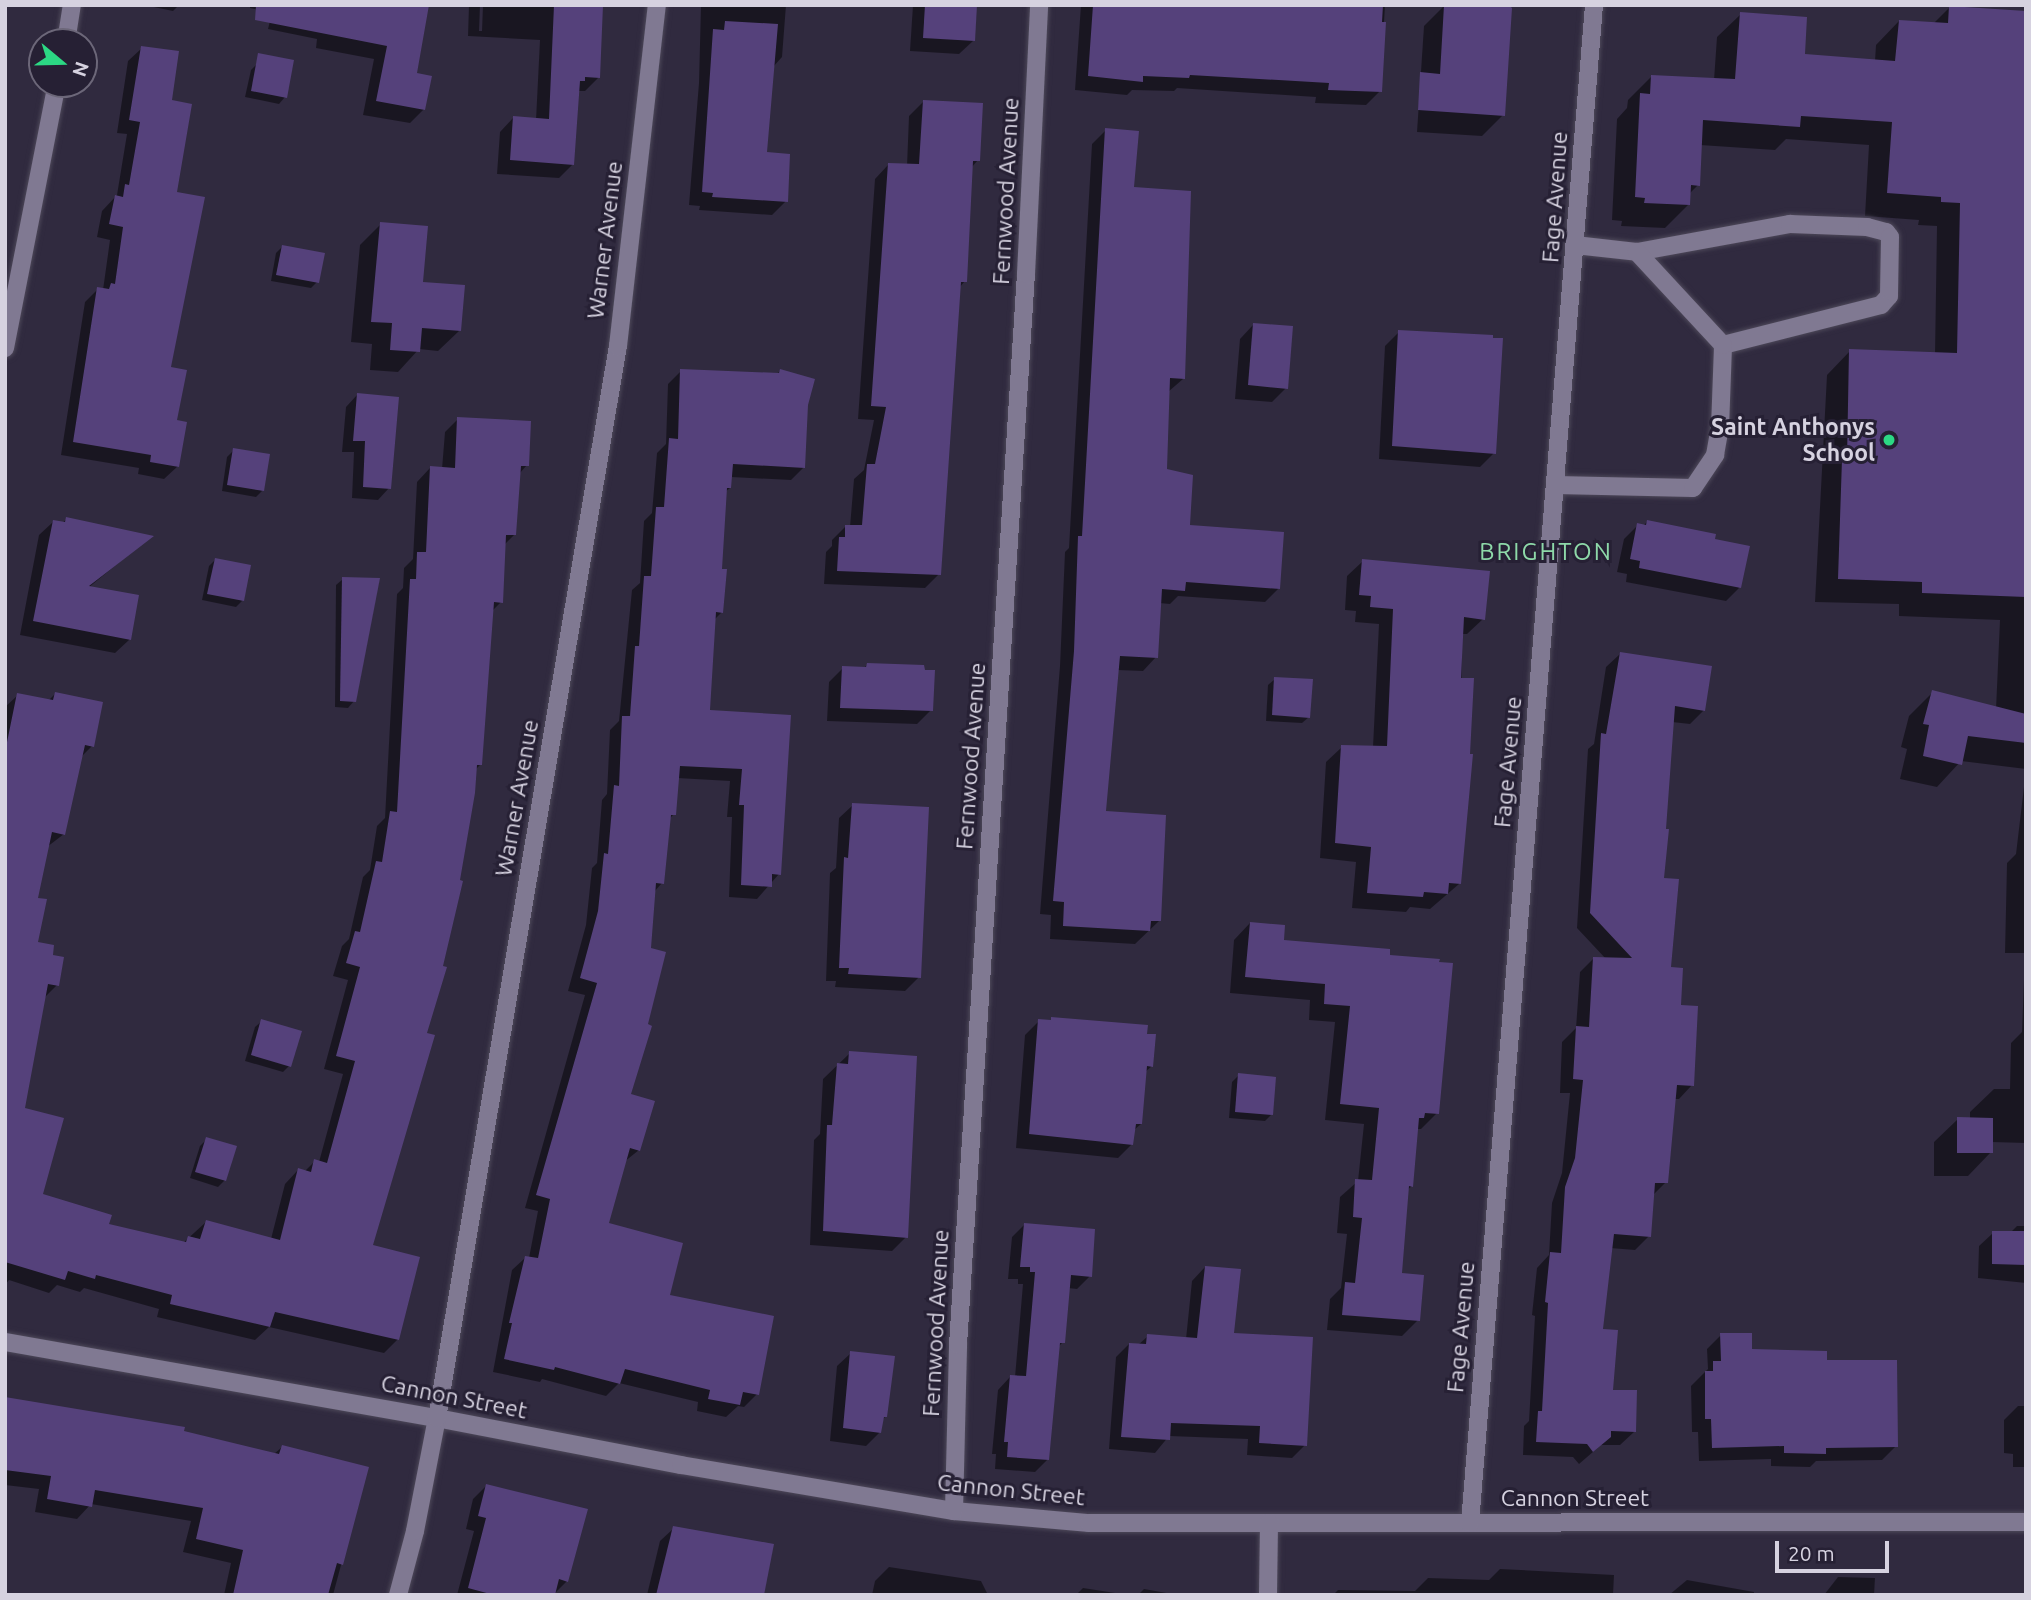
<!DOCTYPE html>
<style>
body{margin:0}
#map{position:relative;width:2031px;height:1600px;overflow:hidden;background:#302a3f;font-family:Ubuntu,sans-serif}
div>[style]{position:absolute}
.shadow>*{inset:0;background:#0007}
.building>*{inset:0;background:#55417b}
.roads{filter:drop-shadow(0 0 2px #4d4859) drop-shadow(0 0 2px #4d4859)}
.minor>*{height:18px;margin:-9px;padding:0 9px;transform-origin:9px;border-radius:9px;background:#807992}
.dots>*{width:19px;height:19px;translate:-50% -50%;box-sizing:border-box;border:4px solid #262034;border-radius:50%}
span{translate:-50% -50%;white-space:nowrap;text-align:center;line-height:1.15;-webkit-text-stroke:6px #262034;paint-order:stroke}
.street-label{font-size:23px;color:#d6d2e0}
.poi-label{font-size:23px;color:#d6d2e0;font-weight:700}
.right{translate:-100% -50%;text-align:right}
.neighbourhood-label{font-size:24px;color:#8ed9a9;letter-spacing:2px}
.frame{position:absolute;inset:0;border:7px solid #d6d2e0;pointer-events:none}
.north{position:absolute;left:28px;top:28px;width:70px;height:70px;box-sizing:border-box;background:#262034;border:2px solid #6c6779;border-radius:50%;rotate:109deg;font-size:19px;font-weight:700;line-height:28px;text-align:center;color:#d6d2e0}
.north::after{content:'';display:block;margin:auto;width:24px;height:32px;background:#2cd884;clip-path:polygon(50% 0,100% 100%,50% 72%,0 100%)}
.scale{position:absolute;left:1775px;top:1541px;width:114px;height:32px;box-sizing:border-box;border:4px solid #d6d2e0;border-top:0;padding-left:9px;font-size:21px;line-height:24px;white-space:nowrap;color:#d6d2e0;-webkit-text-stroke:5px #262034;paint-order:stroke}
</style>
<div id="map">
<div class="shadow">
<div style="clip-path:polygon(144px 5px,179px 5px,173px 11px)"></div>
<div style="clip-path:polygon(250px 5px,428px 5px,415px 74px,424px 109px,410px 123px,363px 115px,374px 59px,316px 48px,317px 39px,268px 29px,272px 13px,250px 8px)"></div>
<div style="clip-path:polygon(469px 5px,480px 5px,479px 31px,482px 31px,483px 5px,601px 5px,598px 78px,585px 91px,578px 91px,573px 164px,559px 178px,497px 174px,500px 132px,513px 118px,536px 120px,540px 40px,468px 36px)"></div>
<div style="clip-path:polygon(701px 5px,786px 5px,782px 57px,773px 67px,765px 154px,786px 201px,772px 215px,699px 210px,700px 206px,689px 205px,699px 83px)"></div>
<div style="clip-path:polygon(913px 5px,976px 5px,973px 41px,959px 54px,910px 51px)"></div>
<div style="clip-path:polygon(1081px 5px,1385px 5px,1380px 91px,1366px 105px,1315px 103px,1316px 97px,1177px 88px,1174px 91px,1132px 90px,1127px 95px,1075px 90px)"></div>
<div style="clip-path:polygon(1445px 5px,1503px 115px,1482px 136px,1417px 132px,1424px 26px)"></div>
<div style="clip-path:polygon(1950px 7px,2026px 243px,2026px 769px,1961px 761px,1937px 787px,1900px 779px,1907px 749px,1901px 747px,1909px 716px,1933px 692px,1996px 709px,2000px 620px,1899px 616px,1899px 604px,1815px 602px,1827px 375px,1850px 351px,1935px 354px,1937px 226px,1918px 225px,1919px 220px,1865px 216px,1869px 145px,1786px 139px,1775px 150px,1700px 145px,1698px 185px,1689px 194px,1689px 204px,1665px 228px,1621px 226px,1622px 221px,1612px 220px,1617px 119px,1627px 108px,1628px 100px,1651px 77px,1714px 80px,1717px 37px,1741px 14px,1803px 56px,1875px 61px,1876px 45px,1899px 21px,1933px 24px)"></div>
<div style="clip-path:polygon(142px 48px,170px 102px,175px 193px,169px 368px,178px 466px,164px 479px,138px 474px,139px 468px,61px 455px,85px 302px,98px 289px,103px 290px,110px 240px,97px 237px,102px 211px,117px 195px,127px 134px,117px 133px,128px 61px)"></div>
<div style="clip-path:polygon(257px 64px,285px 97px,279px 104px,245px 97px,251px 70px)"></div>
<div style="clip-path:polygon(923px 102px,978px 160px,971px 168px,965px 281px,959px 288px,939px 574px,925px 588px,824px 584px,826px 552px,832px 546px,832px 540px,846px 526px,850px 527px,854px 479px,864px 470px,874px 420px,858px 419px,875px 179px,888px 165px,907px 166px,909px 116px)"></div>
<div style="clip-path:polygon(1106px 130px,1132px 189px,1183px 379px,1168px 392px,1165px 471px,1188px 527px,1279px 588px,1265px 602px,1178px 596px,1170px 604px,1159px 603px,1156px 657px,1143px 671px,1117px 670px,1104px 813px,1159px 921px,1135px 944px,1050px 939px,1051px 915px,1040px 914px,1060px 666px,1065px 552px,1069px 548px,1092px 144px)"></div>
<div style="clip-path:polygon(381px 224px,421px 284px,459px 331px,438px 351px,419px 349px,398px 372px,370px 370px,372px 344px,351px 342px,360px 245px)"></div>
<div style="clip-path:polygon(282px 247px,317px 282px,311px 288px,271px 281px,276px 253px)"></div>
<div style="clip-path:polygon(1253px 325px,1286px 388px,1272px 402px,1235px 399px,1240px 339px)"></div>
<div style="clip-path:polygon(1399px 332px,1494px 453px,1480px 467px,1379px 459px,1385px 346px)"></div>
<div style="clip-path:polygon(681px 371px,777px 374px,780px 371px,806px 405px,804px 467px,791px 480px,731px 477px,730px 488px,725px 492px,720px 571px,722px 612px,714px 620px,708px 712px,789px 716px,779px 874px,757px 899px,729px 897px,732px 817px,727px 817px,730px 781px,677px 778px,674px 814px,669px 819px,662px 883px,654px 892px,629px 1095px,639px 1150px,624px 1162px,607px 1224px,757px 1394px,744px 1407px,738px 1406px,726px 1417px,697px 1411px,698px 1402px,619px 1383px,606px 1396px,542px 1379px,540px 1382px,493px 1372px,512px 1270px,525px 1258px,529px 1258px,538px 1211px,525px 1208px,585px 995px,568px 991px,586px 925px,592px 868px,597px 863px,602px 800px,607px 794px,610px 730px,619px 721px,632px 590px,640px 583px,644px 521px,652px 513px,657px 453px,666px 444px,668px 384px)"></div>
<div style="clip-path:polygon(357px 395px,389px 488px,378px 500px,352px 498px,354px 452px,342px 452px,346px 407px)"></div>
<div style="clip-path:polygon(458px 419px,527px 465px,519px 474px,514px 535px,504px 545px,501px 602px,491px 612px,480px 765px,475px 770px,425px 1034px,371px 1246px,398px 1339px,384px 1353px,269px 1327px,255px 1340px,157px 1317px,159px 1309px,84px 1288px,80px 1292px,57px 1285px,49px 1293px,9px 1280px,5px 1285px,5px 707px,18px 695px,48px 701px,56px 693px,92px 746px,81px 757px,64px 834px,47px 847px,36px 899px,36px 944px,52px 957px,57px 985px,43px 999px,13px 1106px,41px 1195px,107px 1225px,183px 1243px,206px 1222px,271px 1239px,285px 1184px,298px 1170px,304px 1172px,315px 1161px,319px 1162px,343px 1074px,324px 1069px,348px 980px,333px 976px,342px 946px,349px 939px,363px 877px,370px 870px,377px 826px,385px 818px,397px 594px,403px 588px,404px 568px,413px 559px,417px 482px,430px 468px,442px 469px,445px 432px)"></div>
<div style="clip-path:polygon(234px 450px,262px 491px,256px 497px,222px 491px,227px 457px)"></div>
<div style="clip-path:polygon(67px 519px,150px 537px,88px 588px,136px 596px,129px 640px,115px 653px,20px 635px,39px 535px,53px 522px,62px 523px)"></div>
<div style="clip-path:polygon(1647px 522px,1713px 540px,1739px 588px,1726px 601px,1626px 582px,1627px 574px,1617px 572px,1624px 539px,1638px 525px,1643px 526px)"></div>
<div style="clip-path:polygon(216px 559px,242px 601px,236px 607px,202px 600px,209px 566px)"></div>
<div style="clip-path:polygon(1363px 561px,1483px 619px,1467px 634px,1462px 634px,1459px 884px,1430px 909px,1410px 907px,1406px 912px,1352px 908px,1356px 862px,1320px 858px,1326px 762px,1342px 747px,1373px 747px,1379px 624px,1355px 622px,1356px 611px,1345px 610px,1347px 576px)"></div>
<div style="clip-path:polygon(343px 579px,354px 701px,348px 708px,335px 707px,336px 585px)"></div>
<div style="clip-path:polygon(1620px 654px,1704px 710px,1690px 724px,1672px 722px,1662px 879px,1669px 968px,1692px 1085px,1679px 1099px,1674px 1099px,1666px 1182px,1652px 1196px,1649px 1236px,1635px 1250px,1610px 1248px,1601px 1330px,1611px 1391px,1634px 1432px,1620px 1445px,1601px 1445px,1579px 1464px,1573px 1457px,1523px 1455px,1524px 1426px,1529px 1421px,1535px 1316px,1532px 1315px,1537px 1268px,1549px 1255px,1552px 1203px,1562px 1173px,1570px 1093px,1560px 1093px,1562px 1042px,1576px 1028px,1580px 972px,1594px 958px,1606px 959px,1577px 928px,1588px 749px,1594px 744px,1606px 667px)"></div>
<div style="clip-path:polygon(867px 665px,931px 710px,917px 724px,827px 721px,829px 682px,843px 668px,864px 668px)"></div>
<div style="clip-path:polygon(1275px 679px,1309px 717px,1302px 723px,1266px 721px,1268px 685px)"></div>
<div style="clip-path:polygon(2026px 770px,2026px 1143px,1991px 1142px,1991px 1152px,1968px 1176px,1934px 1176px,1934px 1142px,1958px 1119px,1970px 1119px,1970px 1112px,1994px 1089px,2010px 1089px,2011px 1043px,2022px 1032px,2025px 953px,2005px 953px,2007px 863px,2016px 854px)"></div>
<div style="clip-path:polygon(853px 805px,919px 977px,905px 991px,835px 987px,836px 981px,826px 981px,830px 873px,836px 868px,839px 818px)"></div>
<div style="clip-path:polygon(1250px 923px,1282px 942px,1388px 950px,1437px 1113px,1421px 1129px,1416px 1129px,1412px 1186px,1407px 1190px,1400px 1274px,1418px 1320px,1402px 1336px,1327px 1330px,1330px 1299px,1341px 1288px,1347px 1234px,1337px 1233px,1340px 1197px,1358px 1181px,1364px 1124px,1325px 1120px,1335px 1022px,1309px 1020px,1310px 1000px,1230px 993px,1234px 940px)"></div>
<div style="clip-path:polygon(1052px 1019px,1152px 1066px,1144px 1073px,1141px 1124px,1133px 1131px,1132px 1144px,1118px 1158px,1016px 1148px,1025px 1035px,1039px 1021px,1049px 1022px)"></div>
<div style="clip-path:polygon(262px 1021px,289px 1066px,283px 1072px,245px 1061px,255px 1027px)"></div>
<div style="clip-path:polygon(850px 1053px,906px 1237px,892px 1251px,810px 1245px,814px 1140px,820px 1134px,823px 1079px)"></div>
<div style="clip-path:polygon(1239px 1075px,1271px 1115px,1265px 1121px,1229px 1118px,1232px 1082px)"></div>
<div style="clip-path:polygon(207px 1139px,225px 1180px,218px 1187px,190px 1178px,200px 1146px)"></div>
<div style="clip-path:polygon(1025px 1224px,1090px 1276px,1077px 1289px,1068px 1288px,1063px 1342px,1058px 1347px,1048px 1459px,1035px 1472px,995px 1469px,996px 1454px,992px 1454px,998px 1390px,1010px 1377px,1015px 1377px,1023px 1284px,1018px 1284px,1018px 1279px,1008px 1279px,1012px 1237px)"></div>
<div style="clip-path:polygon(2017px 1226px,2026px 1226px,2026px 1283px,1978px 1278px,1979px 1246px,1993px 1233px,2010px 1233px)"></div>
<div style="clip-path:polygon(1205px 1267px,1232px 1334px,1305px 1445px,1292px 1458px,1247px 1455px,1248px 1439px,1169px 1436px,1155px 1453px,1109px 1449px,1116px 1357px,1129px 1344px,1138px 1345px,1148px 1336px,1186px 1339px,1192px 1281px)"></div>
<div style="clip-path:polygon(1721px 1335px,1750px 1351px,1825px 1362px,1896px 1446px,1882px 1460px,1816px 1461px,1810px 1467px,1771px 1466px,1771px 1459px,1699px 1461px,1698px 1432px,1692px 1432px,1691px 1386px,1708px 1369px,1707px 1349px)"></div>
<div style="clip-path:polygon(851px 1353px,886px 1416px,881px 1421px,880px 1432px,866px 1446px,830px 1441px,837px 1366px)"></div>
<div style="clip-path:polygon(5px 1398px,182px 1432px,274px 1454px,282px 1447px,367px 1468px,333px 1595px,224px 1595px,231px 1563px,183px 1552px,191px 1521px,91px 1504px,77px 1519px,35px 1512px,39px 1489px,5px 1485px)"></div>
<div style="clip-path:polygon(2018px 1406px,2026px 1406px,2026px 1467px,2013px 1467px,2013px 1454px,2004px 1453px,2004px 1420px)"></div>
<div style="clip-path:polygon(486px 1486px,567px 1581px,553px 1595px,457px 1595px,474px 1531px,466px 1529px,473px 1499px)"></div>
<div style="clip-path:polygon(674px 1528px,772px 1545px,762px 1595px,647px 1595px,660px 1541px)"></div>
<div style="clip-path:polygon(889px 1567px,981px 1581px,988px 1595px,872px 1595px,875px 1581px)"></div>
<div style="clip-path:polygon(1500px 1569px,1614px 1575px,1613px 1595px,1333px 1595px,1338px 1590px,1415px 1591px,1428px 1578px,1489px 1580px)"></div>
<div style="clip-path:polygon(1838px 1577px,1875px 1578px,1874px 1595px,1824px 1595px)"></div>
<div style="clip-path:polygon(1687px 1580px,1754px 1592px,1754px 1595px,1669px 1595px)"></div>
<div style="clip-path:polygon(1083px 1588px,1128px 1595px,1076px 1595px)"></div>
<div style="clip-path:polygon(1144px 1589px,1178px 1595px,1138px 1595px)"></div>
</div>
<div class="building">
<div style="clip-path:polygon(256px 5px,429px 5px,417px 73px,432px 76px,425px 110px,376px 101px,387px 46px,255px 20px)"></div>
<div style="clip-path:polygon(554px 5px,603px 5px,600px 78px,585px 77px,585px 81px,580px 81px,574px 165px,510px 160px,513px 116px,549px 119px)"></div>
<div style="clip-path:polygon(925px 5px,977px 5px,975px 41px,923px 38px)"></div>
<div style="clip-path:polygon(1093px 5px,1383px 5px,1382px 22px,1386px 22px,1382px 92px,1328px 90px,1329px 83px,1190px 75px,1189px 78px,1143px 76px,1143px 82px,1088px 76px)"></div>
<div style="clip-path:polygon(1444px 5px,1509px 5px,1512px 8px,1505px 116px,1418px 110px,1420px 72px,1440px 74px)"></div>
<div style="clip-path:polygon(1949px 6px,2026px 11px,2026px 597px,1922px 593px,1922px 582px,1838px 579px,1842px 459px,1847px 459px,1849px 349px,1957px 353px,1960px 203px,1941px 202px,1941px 197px,1887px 193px,1892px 122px,1801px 116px,1800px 127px,1703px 120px,1700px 186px,1691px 185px,1690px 205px,1644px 203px,1645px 198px,1635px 197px,1640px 93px,1650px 94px,1651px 75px,1735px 79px,1740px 12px,1807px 17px,1805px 54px,1895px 61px,1899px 20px,1948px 23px)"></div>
<div style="clip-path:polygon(725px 21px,778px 24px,767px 152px,790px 154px,788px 202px,712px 197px,713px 193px,702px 192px,713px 29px,724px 30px)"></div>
<div style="clip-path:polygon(141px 46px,179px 51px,172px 100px,192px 104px,177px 192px,205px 197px,171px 367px,187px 370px,177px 420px,187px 422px,179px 467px,150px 462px,151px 455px,73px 442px,97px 287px,109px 289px,111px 283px,115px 284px,123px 227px,109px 224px,115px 195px,123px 197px,125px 184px,129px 185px,140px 122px,129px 120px)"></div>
<div style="clip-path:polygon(258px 53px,294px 60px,287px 98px,251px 91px)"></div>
<div style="clip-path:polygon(923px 100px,983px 103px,980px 161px,973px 161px,967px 282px,961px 282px,941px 575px,837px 571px,839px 537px,845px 537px,845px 525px,862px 525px,867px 464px,875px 464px,886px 407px,871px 406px,888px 163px,919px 164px)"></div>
<div style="clip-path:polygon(1105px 128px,1139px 131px,1134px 187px,1191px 191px,1185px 379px,1170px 378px,1167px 469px,1193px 475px,1190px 525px,1284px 532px,1280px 589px,1186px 582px,1185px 591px,1162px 589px,1158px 658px,1120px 656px,1106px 811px,1166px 815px,1161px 921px,1151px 921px,1150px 931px,1063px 926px,1064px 902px,1053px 901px,1074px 651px,1078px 536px,1082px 536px)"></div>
<div style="clip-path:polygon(380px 222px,428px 226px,423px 282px,465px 285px,461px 331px,422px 328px,420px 352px,390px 350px,392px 323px,371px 322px)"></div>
<div style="clip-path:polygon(282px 245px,325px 253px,319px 283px,276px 275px)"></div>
<div style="clip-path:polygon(1253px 323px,1293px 326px,1288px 389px,1248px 385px)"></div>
<div style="clip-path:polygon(1398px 330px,1493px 335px,1493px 338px,1503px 338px,1496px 454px,1392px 446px)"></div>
<div style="clip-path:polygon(680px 369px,779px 373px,780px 369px,815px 379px,808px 405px,805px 468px,733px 464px,731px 488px,727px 488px,722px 569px,727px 569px,723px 613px,716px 612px,710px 710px,791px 715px,781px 875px,772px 874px,772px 887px,741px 885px,744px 805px,739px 805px,742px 769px,680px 766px,676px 815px,671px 815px,664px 884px,656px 883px,651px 948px,666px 952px,648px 1024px,652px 1026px,631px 1094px,655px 1101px,640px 1151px,630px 1148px,609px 1223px,683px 1243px,670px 1295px,774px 1316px,759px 1395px,743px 1392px,740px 1405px,708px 1399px,710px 1390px,625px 1369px,620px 1384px,555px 1367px,554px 1370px,504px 1359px,512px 1323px,509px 1323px,525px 1256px,538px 1258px,550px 1199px,536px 1195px,597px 983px,580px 978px,598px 911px,604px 853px,608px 854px,614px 785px,619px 786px,622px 716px,630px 716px,635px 646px,639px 646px,644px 576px,651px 576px,656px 507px,664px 507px,669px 438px,678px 439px)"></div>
<div style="clip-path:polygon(357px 393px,399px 397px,391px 489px,363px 487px,365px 441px,353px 441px)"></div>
<div style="clip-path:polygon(457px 417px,531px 421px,529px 466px,521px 466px,516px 535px,506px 535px,503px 603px,494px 602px,482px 765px,477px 765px,475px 793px,460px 880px,463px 881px,443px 966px,447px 967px,427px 1033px,435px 1035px,373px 1245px,420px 1257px,399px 1340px,275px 1312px,270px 1327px,170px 1304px,172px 1295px,96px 1275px,95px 1279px,68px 1271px,65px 1280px,5px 1262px,5px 752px,17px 693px,53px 700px,55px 692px,103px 702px,94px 747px,85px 745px,65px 835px,52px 832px,38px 898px,47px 899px,38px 942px,54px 945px,53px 955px,64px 957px,59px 986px,48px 984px,25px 1108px,64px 1118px,43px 1194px,112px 1215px,109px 1224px,186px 1242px,188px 1236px,200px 1239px,206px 1220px,280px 1240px,298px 1168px,311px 1172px,314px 1159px,327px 1163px,355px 1061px,336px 1056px,360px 967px,346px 963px,355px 931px,360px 932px,376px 861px,382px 862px,390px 811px,397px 812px,410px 579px,416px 579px,417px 552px,426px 552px,430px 466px,455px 468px)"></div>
<div style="clip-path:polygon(233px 448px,270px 454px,264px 491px,227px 485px)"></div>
<div style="clip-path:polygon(66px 517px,154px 536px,89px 586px,139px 595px,131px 640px,33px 621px,53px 520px,65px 522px)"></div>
<div style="clip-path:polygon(1647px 520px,1716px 534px,1715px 539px,1750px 546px,1741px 588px,1639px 568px,1640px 561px,1630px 559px,1637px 523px,1646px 525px)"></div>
<div style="clip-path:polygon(215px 558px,251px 565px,244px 601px,207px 594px)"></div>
<div style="clip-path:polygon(1362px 559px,1490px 571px,1485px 620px,1464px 617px,1461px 678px,1474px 678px,1470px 754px,1473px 754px,1461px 884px,1449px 883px,1448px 894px,1424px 892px,1423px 897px,1367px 893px,1371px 847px,1335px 843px,1341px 745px,1387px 746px,1393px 609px,1370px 607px,1371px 596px,1359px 595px)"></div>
<div style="clip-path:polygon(342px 577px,380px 578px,356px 702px,340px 701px)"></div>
<div style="clip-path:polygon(1620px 652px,1712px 666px,1705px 711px,1675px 706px,1666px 829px,1669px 829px,1664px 878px,1679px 879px,1671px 967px,1683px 968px,1681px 1005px,1698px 1006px,1694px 1086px,1677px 1085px,1668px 1183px,1655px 1183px,1651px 1237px,1614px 1234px,1603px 1329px,1618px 1330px,1613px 1390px,1637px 1390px,1636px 1432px,1611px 1431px,1611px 1437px,1593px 1452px,1587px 1444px,1536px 1442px,1538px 1411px,1542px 1411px,1548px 1303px,1545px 1302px,1550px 1252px,1561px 1253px,1565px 1187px,1575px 1158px,1583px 1080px,1573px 1079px,1576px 1026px,1589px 1027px,1593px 957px,1632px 958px,1590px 913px,1601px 733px,1606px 734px)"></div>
<div style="clip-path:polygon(867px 663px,924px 665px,925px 670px,935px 670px,933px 711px,840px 708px,842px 666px,866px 667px)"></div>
<div style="clip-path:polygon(1274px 677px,1313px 679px,1310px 718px,1272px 715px)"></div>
<div style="clip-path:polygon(1932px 690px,2026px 714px,2026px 743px,1968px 736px,1962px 765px,1923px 756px,1929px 725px,1923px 724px)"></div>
<div style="clip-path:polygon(852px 803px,929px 807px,921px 978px,848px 974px,849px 968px,839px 968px,844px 857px,848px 858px)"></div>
<div style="clip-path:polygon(1250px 922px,1285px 925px,1284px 940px,1390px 949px,1390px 955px,1440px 959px,1439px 962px,1453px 963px,1439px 1114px,1425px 1113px,1424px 1118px,1419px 1118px,1413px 1187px,1409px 1186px,1402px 1273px,1424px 1275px,1420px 1321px,1342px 1315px,1345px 1282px,1355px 1283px,1362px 1218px,1353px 1217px,1355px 1179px,1372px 1180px,1379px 1108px,1340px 1104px,1350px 1006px,1324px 1004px,1325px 984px,1245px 977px)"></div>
<div style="clip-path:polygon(1051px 1017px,1148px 1025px,1147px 1034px,1156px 1034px,1153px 1067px,1147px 1066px,1142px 1124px,1136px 1124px,1133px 1145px,1029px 1134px,1038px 1019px,1051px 1020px)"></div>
<div style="clip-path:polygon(261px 1019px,302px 1031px,291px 1067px,251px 1055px)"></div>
<div style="clip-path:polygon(849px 1051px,917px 1056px,908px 1238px,823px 1231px,827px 1125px,832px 1125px,837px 1063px,848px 1064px)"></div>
<div style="clip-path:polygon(1238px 1073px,1276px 1077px,1273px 1115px,1235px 1112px)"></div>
<div style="clip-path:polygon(1957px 1117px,1993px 1118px,1993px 1153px,1957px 1153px)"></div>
<div style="clip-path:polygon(206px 1137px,237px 1146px,226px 1181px,195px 1172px)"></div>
<div style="clip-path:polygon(1024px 1223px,1095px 1229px,1092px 1277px,1071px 1275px,1065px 1343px,1060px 1343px,1049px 1460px,1007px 1457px,1008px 1442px,1004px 1442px,1010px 1375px,1026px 1376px,1035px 1272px,1030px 1272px,1030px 1267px,1020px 1267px)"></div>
<div style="clip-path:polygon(1992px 1231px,2026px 1231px,2026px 1265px,1992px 1264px)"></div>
<div style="clip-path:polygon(1205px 1266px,1241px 1269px,1234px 1333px,1313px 1337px,1307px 1446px,1259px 1443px,1260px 1426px,1171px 1423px,1170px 1440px,1121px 1437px,1129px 1343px,1146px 1344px,1147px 1334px,1197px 1338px)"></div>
<div style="clip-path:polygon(1720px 1333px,1752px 1333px,1752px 1349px,1827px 1351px,1827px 1360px,1897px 1360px,1898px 1447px,1826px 1448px,1826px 1454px,1784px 1453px,1784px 1446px,1712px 1448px,1711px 1419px,1705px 1419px,1705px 1371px,1713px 1371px,1713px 1361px,1721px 1361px)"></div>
<div style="clip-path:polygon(850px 1351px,895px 1356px,887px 1417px,884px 1417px,881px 1433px,843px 1428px)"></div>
<div style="clip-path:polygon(5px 1397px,185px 1427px,184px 1431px,279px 1454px,282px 1445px,369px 1467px,343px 1565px,337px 1563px,328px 1595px,233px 1595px,243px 1550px,196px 1539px,203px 1508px,95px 1490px,92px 1507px,47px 1499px,51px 1476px,5px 1470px)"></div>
<div style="clip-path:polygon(486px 1484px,588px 1509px,568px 1582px,559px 1579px,555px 1595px,494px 1595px,468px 1588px,486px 1518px,478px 1516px)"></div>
<div style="clip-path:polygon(673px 1526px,774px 1544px,764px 1595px,656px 1595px)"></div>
</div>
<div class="roads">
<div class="minor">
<div style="left:66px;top:42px;width:37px;rotate:-81deg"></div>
<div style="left:1575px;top:245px;width:62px;rotate:6.4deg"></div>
<div style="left:1637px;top:252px;width:156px;rotate:-10.4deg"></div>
<div style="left:1790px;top:224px;width:77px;rotate:2.2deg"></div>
<div style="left:1867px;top:227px;width:20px;rotate:15deg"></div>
<div style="left:1886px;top:232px;width:6px;rotate:51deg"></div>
<div style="left:1890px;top:237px;width:59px;rotate:91deg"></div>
<div style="left:1889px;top:296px;width:12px;rotate:132deg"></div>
<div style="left:1881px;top:305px;width:163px;rotate:165.8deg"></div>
<div style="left:5px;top:348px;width:269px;rotate:-78.9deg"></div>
<div style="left:1556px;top:485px;width:137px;rotate:1.3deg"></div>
<div style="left:1693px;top:488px;width:40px;rotate:-56deg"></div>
<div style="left:1715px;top:455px;width:27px;rotate:-80deg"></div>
<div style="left:1720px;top:428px;width:83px;rotate:-87.9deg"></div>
<div style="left:1723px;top:345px;width:127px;rotate:-132.8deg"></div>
<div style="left:5px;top:1342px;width:439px;rotate:10deg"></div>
<div style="left:437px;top:1418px;width:248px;rotate:10.9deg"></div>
<div style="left:681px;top:1465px;width:277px;rotate:9.6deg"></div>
<div style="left:954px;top:1511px;width:136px;rotate:5.1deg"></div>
<div style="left:1089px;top:1523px;width:937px;rotate:-0.06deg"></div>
<div style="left:954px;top:1511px;width:166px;rotate:-88.6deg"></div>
<div style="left:958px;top:1345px;width:1073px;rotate:-86.37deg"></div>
<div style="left:1026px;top:274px;width:269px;rotate:-87.2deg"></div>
<div style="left:1470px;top:1523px;width:1523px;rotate:-85.33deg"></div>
<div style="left:398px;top:1595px;width:66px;rotate:-75.1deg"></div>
<div style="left:415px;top:1531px;width:115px;rotate:-79deg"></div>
<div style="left:437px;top:1418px;width:1087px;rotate:-80.42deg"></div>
<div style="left:618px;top:346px;width:343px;rotate:-83.5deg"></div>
<div style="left:1268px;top:1595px;width:72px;rotate:-89.2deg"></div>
</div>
</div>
<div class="dots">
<div style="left:1889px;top:440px;background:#2cd884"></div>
</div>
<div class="street-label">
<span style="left:1006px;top:191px;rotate:-87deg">Fernwood Avenue</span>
<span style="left:1555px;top:197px;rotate:-86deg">Fage Avenue</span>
<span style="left:605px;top:240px;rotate:-83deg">Warner Avenue</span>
<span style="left:971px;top:756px;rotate:-86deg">Fernwood Avenue</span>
<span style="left:1508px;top:762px;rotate:-85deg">Fage Avenue</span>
<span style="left:517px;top:798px;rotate:-80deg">Warner Avenue</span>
<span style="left:936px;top:1323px;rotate:-87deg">Fernwood Avenue</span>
<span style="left:1461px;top:1327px;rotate:-85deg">Fage Avenue</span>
<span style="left:454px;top:1397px;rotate:11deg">Cannon Street</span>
<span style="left:1011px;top:1490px;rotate:6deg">Cannon Street</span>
<span style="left:1575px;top:1498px">Cannon Street</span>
</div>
<div class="poi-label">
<span class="right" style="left:1875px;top:440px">Saint Anthonys<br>School</span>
</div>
<div class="neighbourhood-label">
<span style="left:1546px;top:552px">BRIGHTON</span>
</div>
<div class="frame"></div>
<div class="north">N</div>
<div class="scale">20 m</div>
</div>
